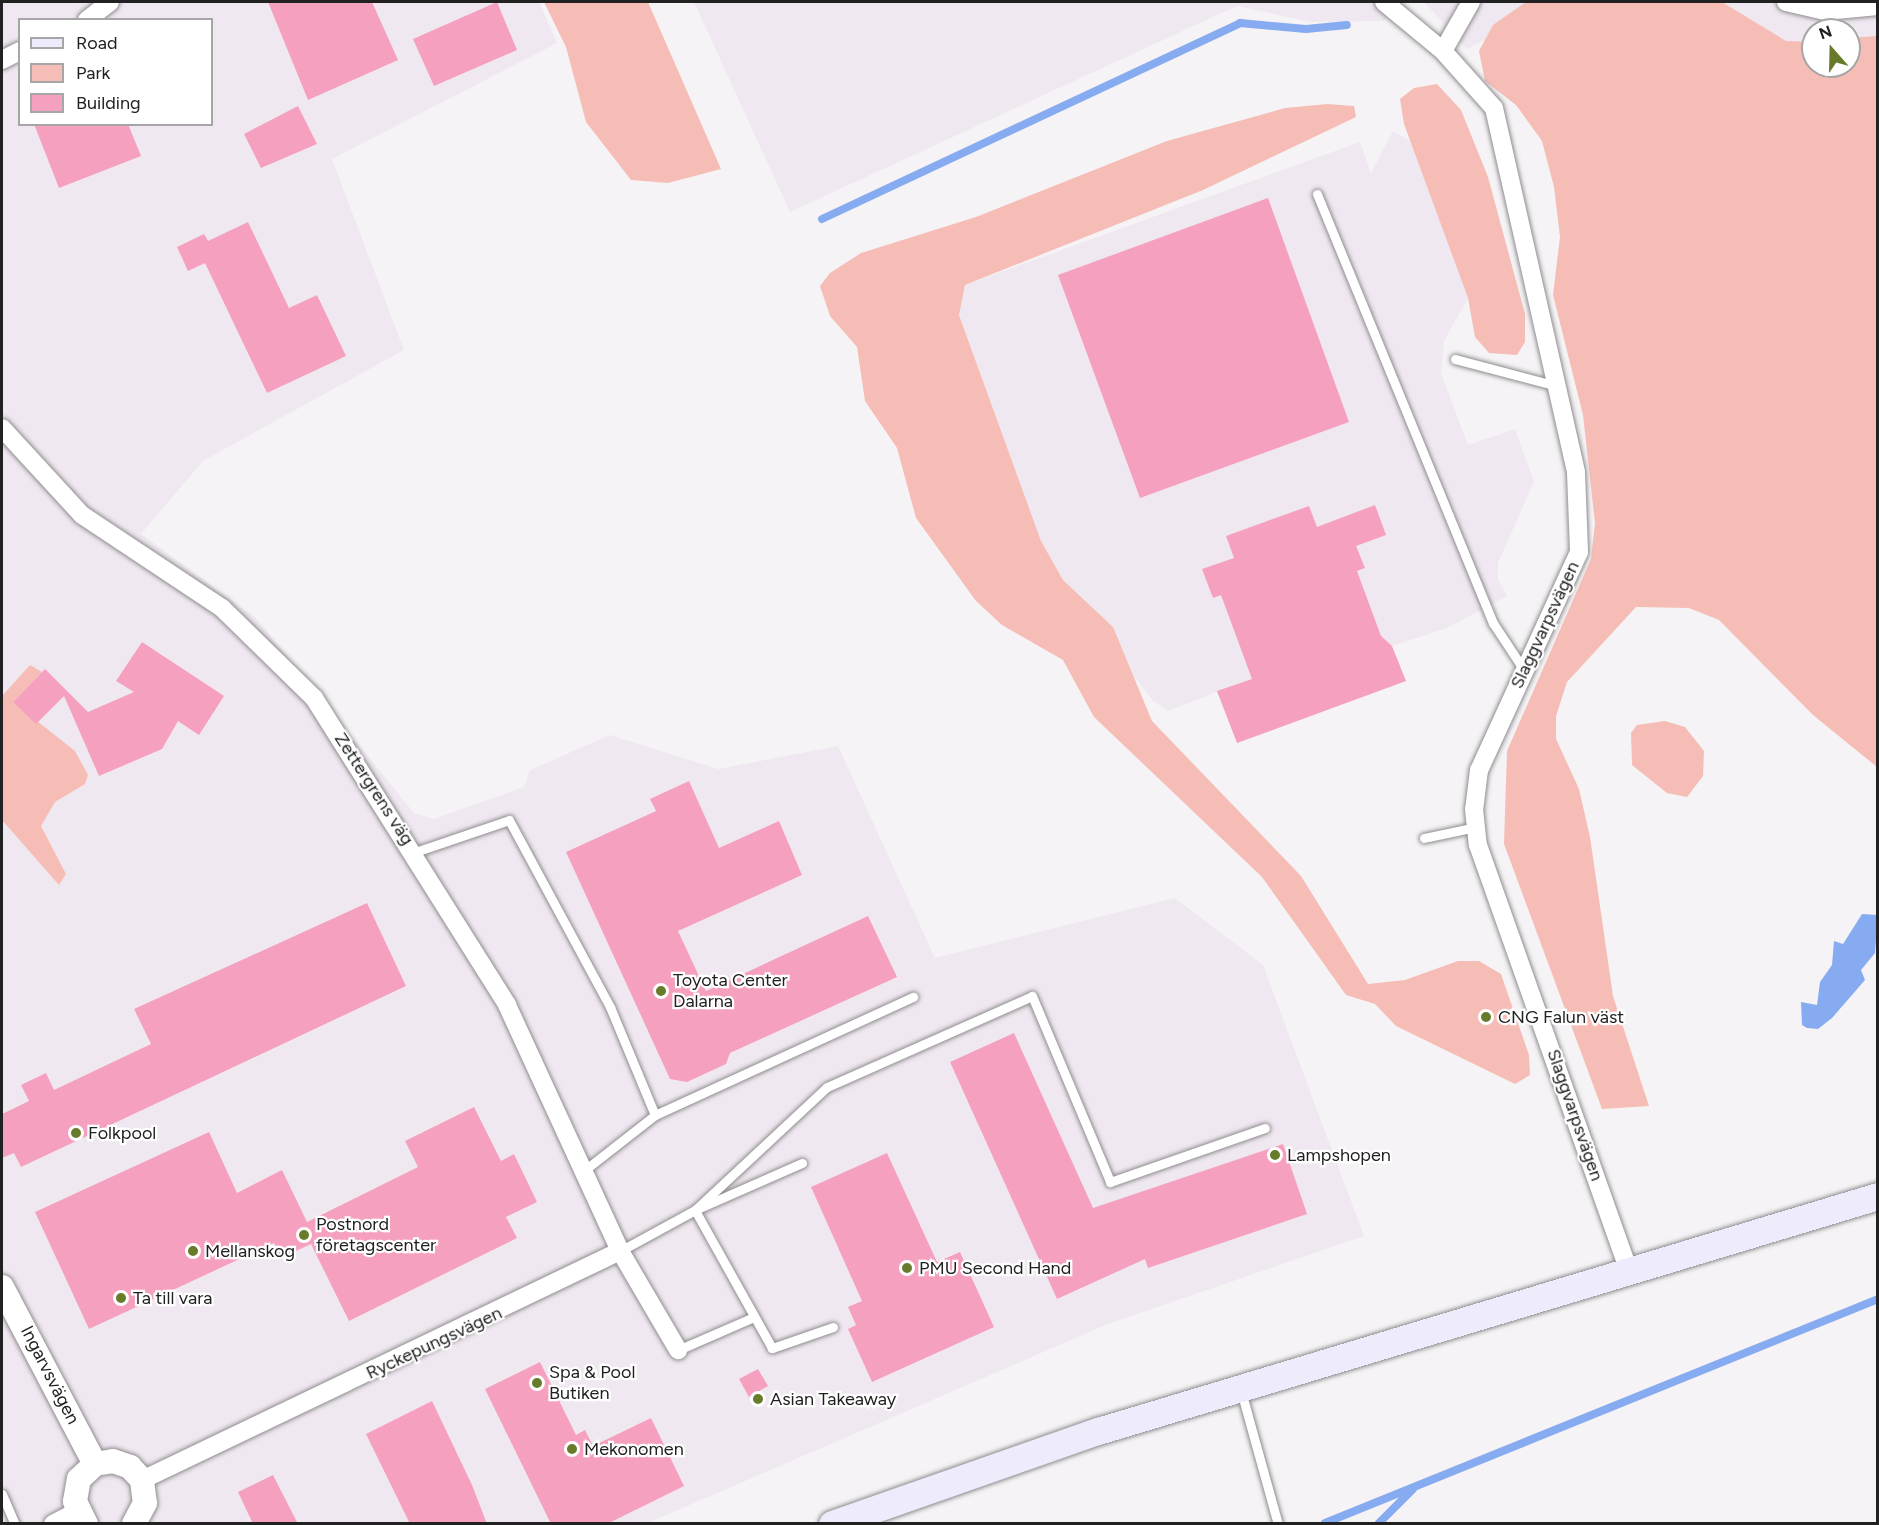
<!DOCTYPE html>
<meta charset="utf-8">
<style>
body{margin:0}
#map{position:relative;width:1879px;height:1525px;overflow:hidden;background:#f5f3f5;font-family:Figtree,sans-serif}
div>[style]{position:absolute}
.built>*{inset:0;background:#f0e8f1}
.green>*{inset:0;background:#f5bdb5}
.water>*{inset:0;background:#87abf0}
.stream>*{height:8px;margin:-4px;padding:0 4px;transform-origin:4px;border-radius:4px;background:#87abf0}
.building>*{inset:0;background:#f6a0bf}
.roads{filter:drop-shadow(0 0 2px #8f8d8f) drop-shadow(0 0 2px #8f8d8f)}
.service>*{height:9px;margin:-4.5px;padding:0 4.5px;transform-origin:4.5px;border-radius:4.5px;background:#fff}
.minor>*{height:18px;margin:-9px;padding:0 9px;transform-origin:9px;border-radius:9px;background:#fff}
.tertiary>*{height:24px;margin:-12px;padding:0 12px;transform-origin:12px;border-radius:12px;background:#fff}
.secondary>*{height:27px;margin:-13.5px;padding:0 13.5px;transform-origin:13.5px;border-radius:13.5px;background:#eeebfc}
.dots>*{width:16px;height:16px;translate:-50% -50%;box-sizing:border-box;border:3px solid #fff;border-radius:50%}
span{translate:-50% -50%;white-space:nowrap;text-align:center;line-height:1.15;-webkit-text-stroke:4.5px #fff;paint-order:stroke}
.street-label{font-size:18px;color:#222122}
.poi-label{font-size:18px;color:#222122}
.left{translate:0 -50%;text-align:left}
.frame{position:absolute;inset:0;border:3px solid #222122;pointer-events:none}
.legend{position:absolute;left:18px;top:18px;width:195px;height:108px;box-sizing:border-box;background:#fff;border:2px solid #a7a6a7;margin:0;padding:8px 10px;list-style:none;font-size:18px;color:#222122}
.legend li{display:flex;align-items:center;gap:12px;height:30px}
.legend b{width:30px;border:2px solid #a7a6a7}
.north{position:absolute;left:1801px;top:18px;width:60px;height:60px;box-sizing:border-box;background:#fff;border:2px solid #a7a6a7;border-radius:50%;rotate:340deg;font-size:16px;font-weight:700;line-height:24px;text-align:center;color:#222122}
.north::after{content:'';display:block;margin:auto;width:21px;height:27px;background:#677b2a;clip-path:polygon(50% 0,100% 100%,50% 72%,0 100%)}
</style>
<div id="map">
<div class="built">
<div style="clip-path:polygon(evenodd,2px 2px,539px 2px,557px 43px,332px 159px,404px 350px,203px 461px,141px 534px,256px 618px,414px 813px,434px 819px,524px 787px,530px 770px,610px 735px,718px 769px,838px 746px,935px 958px,1175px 898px,1263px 965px,1364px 1236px,1108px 1324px,648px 1523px,2px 1524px,2px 2px,20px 20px,212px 20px,212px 124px,20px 124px,20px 20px)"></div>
<div style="clip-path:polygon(694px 2px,1402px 2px,1384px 21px,1311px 22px,1237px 6px,790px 212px)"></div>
<div style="clip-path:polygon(1424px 2px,1561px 2px,1467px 49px)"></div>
<div style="clip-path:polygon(1704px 2px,1877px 2px,1877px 47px,1849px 47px,1849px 30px,1813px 30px,1813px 48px,1803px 49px)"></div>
<div style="clip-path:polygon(1393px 131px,1412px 142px,1468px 298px,1444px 341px,1441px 373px,1468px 445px,1515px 429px,1534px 482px,1498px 563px,1498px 580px,1507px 596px,1447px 628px,1392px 646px,1406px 681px,1237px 743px,1217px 692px,1168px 711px,1153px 701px,1129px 670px,1113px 627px,1063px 580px,1041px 541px,959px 314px,965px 285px,1360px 142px,1371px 173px)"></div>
</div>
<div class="green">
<div style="clip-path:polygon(544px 2px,648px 2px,721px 169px,668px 183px,631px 180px,586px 122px,566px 47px)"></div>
<div style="clip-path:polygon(1526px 2px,1722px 2px,1786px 41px,1813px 42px,1813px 66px,1849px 66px,1849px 38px,1877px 36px,1877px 767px,1813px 715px,1719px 620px,1689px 608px,1636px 607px,1567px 682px,1556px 716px,1556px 739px,1579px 789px,1590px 837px,1613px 996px,1649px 1106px,1602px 1109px,1504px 844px,1507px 751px,1591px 559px,1595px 523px,1583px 415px,1553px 295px,1560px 237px,1554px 187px,1542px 141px,1516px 105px,1485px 81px,1479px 51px,1493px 25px)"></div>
<div style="clip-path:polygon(1437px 84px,1461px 110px,1488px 177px,1525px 314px,1525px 342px,1517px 355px,1489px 353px,1475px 337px,1468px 298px,1404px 124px,1400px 99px,1414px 88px)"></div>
<div style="clip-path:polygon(1327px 104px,1354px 106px,1356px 117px,1203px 190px,965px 285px,959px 315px,1041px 541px,1063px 580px,1113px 627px,1152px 721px,1301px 876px,1368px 984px,1405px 980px,1458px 961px,1479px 961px,1501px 974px,1529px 1055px,1530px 1075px,1515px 1084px,1396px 1026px,1375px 1004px,1346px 995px,1262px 877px,1094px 717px,1063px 660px,1002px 625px,976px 601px,916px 518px,897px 448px,865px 401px,857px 347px,830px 316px,820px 286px,830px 273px,861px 253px,976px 217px,1167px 141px,1285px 108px)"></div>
<div style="clip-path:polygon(30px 665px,42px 672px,13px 702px,75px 751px,88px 775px,85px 784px,55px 802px,41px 826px,66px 874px,59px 885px,2px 820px,2px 696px)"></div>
<div style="clip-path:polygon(1665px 721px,1685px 727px,1704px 751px,1703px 776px,1687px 797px,1667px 793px,1632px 765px,1631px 733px,1637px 725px)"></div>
</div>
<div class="water">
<div style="clip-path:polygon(1862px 914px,1878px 915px,1875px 953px,1861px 970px,1865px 980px,1832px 1018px,1818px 1029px,1807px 1028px,1802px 1025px,1801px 1002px,1817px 1005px,1820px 982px,1832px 965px,1834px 941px,1843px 944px)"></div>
</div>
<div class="stream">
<div style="left:822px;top:219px;width:462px;rotate:-25.1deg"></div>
<div style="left:1240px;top:23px;width:66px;rotate:5.2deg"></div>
<div style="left:1306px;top:29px;width:41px;rotate:-5.6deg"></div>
<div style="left:1325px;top:1523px;width:597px;rotate:-22.05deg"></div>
<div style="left:1378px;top:1524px;width:49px;rotate:-45deg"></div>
</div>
<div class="building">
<div style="clip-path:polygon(268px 2px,372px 2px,398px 60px,308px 100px)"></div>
<div style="clip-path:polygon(497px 2px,517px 50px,434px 86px,413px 39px)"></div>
<div style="clip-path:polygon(298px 106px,317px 144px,261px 168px,244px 134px)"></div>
<div style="clip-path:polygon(34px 124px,128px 124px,141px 156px,59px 188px)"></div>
<div style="clip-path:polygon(1268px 198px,1349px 422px,1140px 498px,1058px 275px)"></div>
<div style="clip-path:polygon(248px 222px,289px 308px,317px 295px,346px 356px,267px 393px,205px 263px,188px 271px,177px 247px,204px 234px,208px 241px)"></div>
<div style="clip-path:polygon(1375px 505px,1386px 535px,1356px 546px,1365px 568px,1357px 571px,1381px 636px,1392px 646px,1406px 681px,1237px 743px,1217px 691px,1252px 679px,1221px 595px,1213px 598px,1202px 569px,1234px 558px,1226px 536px,1309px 506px,1317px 527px)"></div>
<div style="clip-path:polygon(142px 642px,224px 696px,199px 735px,178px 721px,162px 749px,99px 776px,64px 696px,36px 724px,13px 702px,45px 669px,88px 712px,134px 692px,116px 681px)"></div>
<div style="clip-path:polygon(689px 781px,719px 848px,779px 821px,802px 875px,678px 931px,706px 991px,868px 916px,897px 977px,730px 1053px,726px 1064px,687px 1082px,670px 1079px,566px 852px,656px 811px,650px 799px)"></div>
<div style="clip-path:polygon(367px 903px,406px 986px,21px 1167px,14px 1153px,2px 1158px,2px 1114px,29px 1101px,21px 1085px,46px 1073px,54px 1090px,151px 1044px,134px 1009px)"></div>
<div style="clip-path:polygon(1014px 1033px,1093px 1208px,1283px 1144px,1307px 1214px,1148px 1268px,1145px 1259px,1057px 1299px,950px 1062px)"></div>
<div style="clip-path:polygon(474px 1107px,501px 1161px,514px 1154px,537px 1202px,506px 1217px,517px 1238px,349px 1321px,311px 1244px,281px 1258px,274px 1243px,89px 1329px,35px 1212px,209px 1132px,237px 1193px,282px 1170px,307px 1222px,418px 1167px,405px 1141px)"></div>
<div style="clip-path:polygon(887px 1153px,937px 1262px,960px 1252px,994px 1327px,872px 1382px,848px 1329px,856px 1325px,848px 1307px,862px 1301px,811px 1187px)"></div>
<div style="clip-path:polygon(540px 1362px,576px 1435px,585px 1430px,593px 1446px,651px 1418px,684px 1486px,607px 1524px,551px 1524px,485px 1389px)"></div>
<div style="clip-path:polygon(758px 1369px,768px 1386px,749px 1397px,739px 1379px)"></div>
<div style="clip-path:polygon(432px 1401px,472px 1485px,487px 1524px,410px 1524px,366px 1434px)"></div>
<div style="clip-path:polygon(273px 1475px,298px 1524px,253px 1524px,238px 1492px)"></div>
</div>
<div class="roads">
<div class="service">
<div style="left:1317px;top:194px;width:464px;rotate:67.7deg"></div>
<div style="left:1493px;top:623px;width:56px;rotate:56.6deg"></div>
<div style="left:1455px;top:359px;width:106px;rotate:14.8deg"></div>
<div style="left:1424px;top:838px;width:53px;rotate:-11.9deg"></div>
<div style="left:415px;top:852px;width:99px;rotate:-18.8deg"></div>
<div style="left:509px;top:820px;width:213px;rotate:61.6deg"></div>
<div style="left:610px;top:1007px;width:117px;rotate:67.4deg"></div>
<div style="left:586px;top:1169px;width:88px;rotate:-38deg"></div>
<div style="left:655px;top:1115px;width:284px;rotate:-24.6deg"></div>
<div style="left:620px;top:1251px;width:85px;rotate:-28.7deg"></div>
<div style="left:695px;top:1210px;width:117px;rotate:-23.7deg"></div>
<div style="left:833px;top:1327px;width:65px;rotate:161deg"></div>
<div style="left:772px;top:1348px;width:158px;rotate:-119.2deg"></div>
<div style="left:695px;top:1210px;width:180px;rotate:-43deg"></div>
<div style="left:827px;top:1087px;width:224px;rotate:-23.9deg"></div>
<div style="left:1032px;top:996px;width:202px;rotate:67.2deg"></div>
<div style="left:1110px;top:1182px;width:164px;rotate:-19.2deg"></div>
<div style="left:678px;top:1350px;width:83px;rotate:-23.5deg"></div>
<div style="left:1241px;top:1391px;width:138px;rotate:74.5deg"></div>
<div style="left:2px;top:1494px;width:33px;rotate:67deg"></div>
</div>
<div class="minor">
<div style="left:1384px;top:2px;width:77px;rotate:39.7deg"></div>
<div style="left:1443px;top:51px;width:76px;rotate:48.2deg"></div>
<div style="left:1494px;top:108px;width:374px;rotate:77.3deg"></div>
<div style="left:1576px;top:473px;width:79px;rotate:87.8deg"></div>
<div style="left:1579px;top:552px;width:240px;rotate:114.6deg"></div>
<div style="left:1479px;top:770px;width:39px;rotate:97deg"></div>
<div style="left:1474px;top:809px;width:36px;rotate:84deg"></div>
<div style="left:1478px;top:845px;width:452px;rotate:70.5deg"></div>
<div style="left:1786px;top:2px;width:40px;rotate:13deg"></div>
<div style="left:1825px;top:11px;width:53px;rotate:-5.4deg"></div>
<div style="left:87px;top:20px;width:29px;rotate:-38deg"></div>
<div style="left:1443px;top:51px;width:56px;rotate:-60.3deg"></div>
<div style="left:2px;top:60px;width:20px;rotate:-27deg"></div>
<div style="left:2px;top:428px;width:118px;rotate:47.4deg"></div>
<div style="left:82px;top:515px;width:168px;rotate:33.6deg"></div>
<div style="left:222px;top:608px;width:129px;rotate:44.4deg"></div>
<div style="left:314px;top:698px;width:363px;rotate:57.8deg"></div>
<div style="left:507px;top:1005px;width:271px;rotate:65.3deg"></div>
<div style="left:142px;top:1480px;width:530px;rotate:-25.6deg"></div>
<div style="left:620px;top:1251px;width:115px;rotate:59.6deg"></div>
<div style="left:53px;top:1524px;width:27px;rotate:-28deg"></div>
</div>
<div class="tertiary">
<div style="left:2px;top:1287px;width:200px;rotate:62.3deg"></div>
<div style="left:86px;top:1524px;width:25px;rotate:-116deg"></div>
<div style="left:75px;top:1501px;width:22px;rotate:-80deg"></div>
<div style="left:79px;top:1479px;width:22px;rotate:-43deg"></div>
<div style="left:95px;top:1464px;width:18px;rotate:-9deg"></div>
<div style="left:113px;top:1461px;width:18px;rotate:19deg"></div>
<div style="left:130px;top:1467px;width:18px;rotate:47deg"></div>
<div style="left:142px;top:1480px;width:23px;rotate:83deg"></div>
<div style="left:145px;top:1503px;width:24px;rotate:118deg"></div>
</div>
<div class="secondary">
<div style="left:832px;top:1524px;width:282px;rotate:-19.3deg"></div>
<div style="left:1098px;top:1431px;width:815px;rotate:-16.77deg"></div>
</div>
</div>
<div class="dots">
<div style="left:661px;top:991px;background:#677b2a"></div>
<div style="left:1486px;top:1017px;background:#677b2a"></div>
<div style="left:76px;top:1133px;background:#677b2a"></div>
<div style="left:1275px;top:1155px;background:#677b2a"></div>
<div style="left:304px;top:1235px;background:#677b2a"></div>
<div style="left:193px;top:1251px;background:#677b2a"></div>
<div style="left:907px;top:1268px;background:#677b2a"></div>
<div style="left:121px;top:1298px;background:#677b2a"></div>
<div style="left:537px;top:1383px;background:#677b2a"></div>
<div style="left:758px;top:1399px;background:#677b2a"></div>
<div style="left:572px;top:1449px;background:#677b2a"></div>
</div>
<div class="street-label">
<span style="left:1545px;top:625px;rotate:-65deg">Slaggvarpsvägen</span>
<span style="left:374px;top:789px;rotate:57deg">Zettergrens väg</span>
<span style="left:1575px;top:1115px;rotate:71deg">Slaggvarpsvägen</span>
<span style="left:434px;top:1343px;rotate:-25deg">Ryckepungsvägen</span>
<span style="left:50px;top:1375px;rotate:63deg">Ingarvsvägen</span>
</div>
<div class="poi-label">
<span class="left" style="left:673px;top:991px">Toyota Center<br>Dalarna</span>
<span class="left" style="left:1498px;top:1017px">CNG Falun väst</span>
<span class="left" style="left:88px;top:1133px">Folkpool</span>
<span class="left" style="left:1287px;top:1155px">Lampshopen</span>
<span class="left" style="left:316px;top:1235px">Postnord<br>företagscenter</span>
<span class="left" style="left:205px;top:1251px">Mellanskog</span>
<span class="left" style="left:919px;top:1268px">PMU Second Hand</span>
<span class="left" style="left:133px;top:1298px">Ta till vara</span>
<span class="left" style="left:549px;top:1383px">Spa &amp; Pool<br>Butiken</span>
<span class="left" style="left:770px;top:1399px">Asian Takeaway</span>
<span class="left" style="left:584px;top:1449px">Mekonomen</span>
</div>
<div class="frame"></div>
<ul class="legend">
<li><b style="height:8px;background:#eeebfc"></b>Road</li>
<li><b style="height:16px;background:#f5bdb5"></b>Park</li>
<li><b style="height:16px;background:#f6a0bf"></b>Building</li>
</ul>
<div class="north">N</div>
</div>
